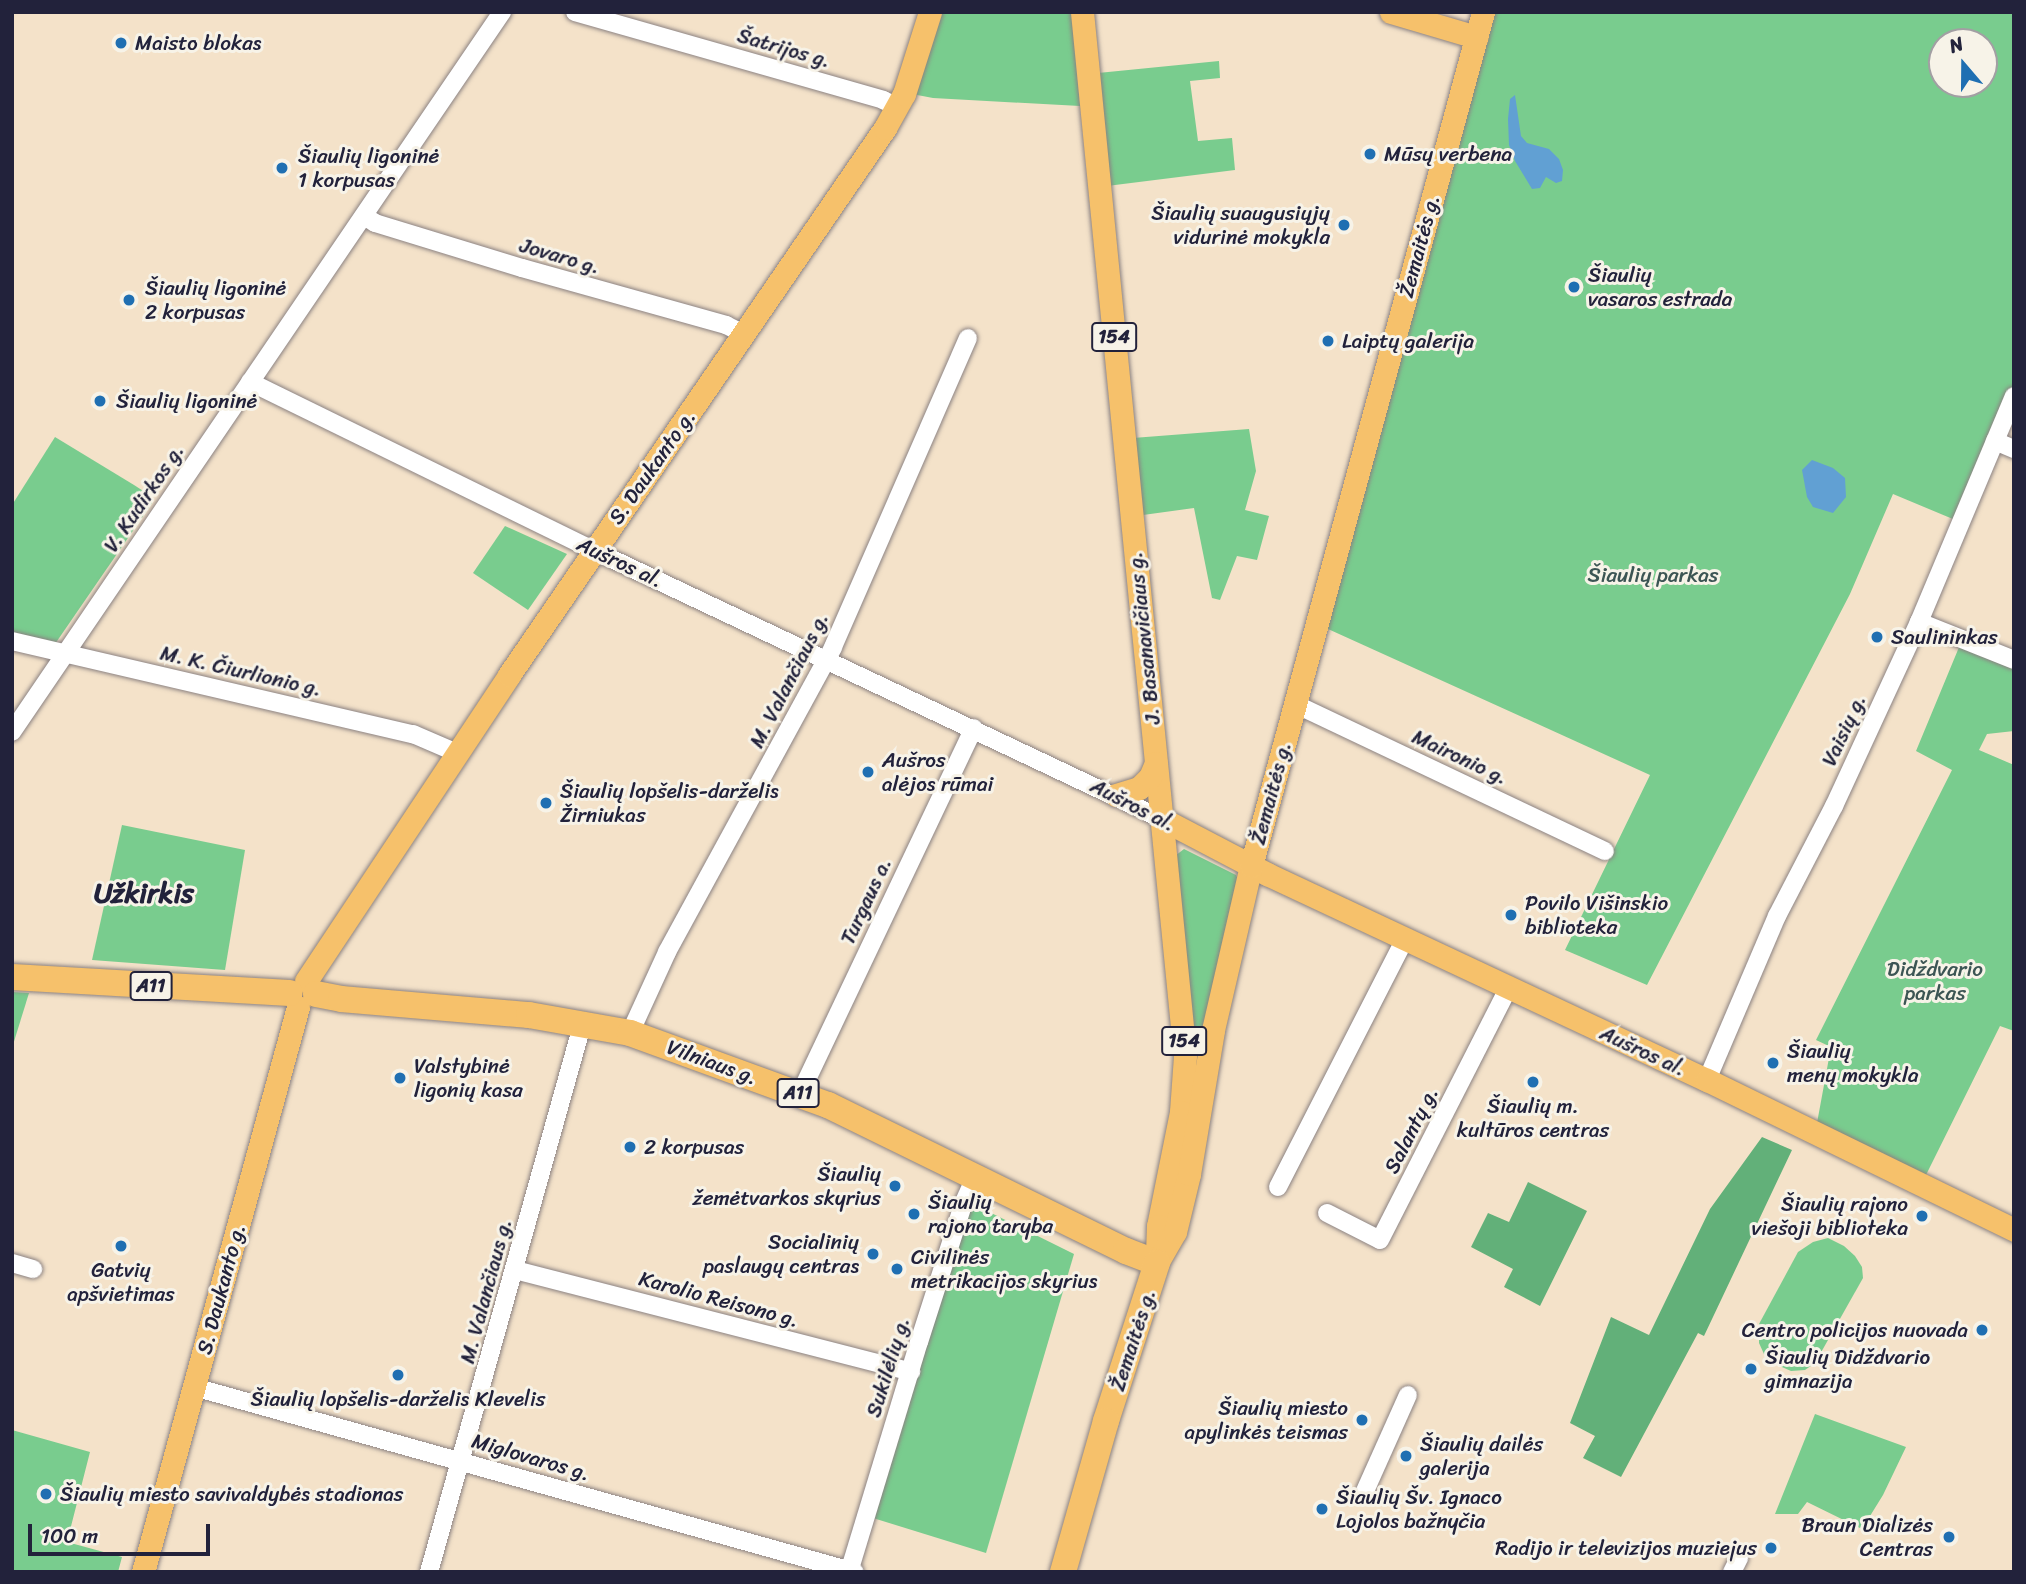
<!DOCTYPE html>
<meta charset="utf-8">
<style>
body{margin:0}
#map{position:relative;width:2026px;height:1584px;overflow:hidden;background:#f4e2c9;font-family:Sriracha,sans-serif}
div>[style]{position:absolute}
.green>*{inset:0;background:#79cc8e}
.forest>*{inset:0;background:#62b079}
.water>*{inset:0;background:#61a0d3}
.roads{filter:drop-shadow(0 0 2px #8b8282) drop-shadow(0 0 2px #8b8282)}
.minor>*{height:18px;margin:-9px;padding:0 9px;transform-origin:9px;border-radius:9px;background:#fff}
.major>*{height:23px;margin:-11.5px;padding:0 11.5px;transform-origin:11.5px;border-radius:11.5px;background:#f6c16b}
.highway>*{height:26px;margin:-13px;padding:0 13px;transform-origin:13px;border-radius:13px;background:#f6c16b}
.dots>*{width:19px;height:19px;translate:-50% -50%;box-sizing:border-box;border:4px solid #f7f3e8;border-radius:50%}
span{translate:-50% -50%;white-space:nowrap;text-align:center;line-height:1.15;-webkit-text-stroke:6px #f7f3e8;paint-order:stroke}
.shield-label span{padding:2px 5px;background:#f7f3e8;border:2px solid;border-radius:5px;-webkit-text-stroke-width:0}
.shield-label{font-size:19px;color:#22223b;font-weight:700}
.poi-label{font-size:21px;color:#22223b}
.left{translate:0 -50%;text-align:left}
.right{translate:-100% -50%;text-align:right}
.street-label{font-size:21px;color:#22223b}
.park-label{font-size:21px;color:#3c5554}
.district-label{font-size:28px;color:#22223b;font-weight:700}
.frame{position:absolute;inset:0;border:14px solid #22223b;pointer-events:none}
.north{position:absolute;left:1928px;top:28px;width:70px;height:70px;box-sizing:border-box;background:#f7f3e8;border:2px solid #a29fa3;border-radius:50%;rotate:340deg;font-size:19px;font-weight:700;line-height:28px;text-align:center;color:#22223b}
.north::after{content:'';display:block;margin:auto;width:24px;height:32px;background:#1f6fb2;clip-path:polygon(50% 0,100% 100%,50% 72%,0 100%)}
.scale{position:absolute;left:28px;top:1524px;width:182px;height:32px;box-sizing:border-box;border:4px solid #22223b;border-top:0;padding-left:9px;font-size:21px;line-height:24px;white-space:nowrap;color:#22223b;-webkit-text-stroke:5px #f7f3e8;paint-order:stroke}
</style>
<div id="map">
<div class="green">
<div style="clip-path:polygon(940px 12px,1072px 12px,1080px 106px,933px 98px,912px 94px)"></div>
<div style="clip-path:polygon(evenodd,1483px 12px,2014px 12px,2014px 396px,1960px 522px,1893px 494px,1850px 594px,1647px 985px,1565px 950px,1650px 775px,1317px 624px,1483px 12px,1942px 42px,1984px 42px,1984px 84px,1942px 84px,1942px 42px)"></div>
<div style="clip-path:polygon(1219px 61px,1220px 78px,1190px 81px,1198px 141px,1232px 138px,1235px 170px,1099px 187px,1088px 74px)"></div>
<div style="clip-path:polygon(1249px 429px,1256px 471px,1245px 510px,1269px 516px,1257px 560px,1237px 556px,1220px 600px,1212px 598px,1194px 508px,1143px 515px,1133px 438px)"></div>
<div style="clip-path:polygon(55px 437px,134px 485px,151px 496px,152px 503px,55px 644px,12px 633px,12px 505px)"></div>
<div style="clip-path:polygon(505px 526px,567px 554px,528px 610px,473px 573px)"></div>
<div style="clip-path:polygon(1962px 640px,2014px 660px,2014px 731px,1987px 734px,1979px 750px,2014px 765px,2014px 1031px,2000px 1026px,1925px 1177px,1817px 1123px,1831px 1047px,1816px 1040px,1952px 770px,1916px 751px)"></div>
<div style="clip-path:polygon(122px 825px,245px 850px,225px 970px,92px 960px)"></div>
<div style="clip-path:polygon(1184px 849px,1236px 875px,1240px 884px,1197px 1057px,1194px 1058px,1175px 856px)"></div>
<div style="clip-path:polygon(12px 992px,29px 993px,12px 1048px)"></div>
<div style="clip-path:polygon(971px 1203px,1074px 1254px,986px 1553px,873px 1518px)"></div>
<div style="clip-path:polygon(1828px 1238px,1844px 1246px,1855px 1256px,1862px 1267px,1863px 1278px,1815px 1363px,1805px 1370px,1791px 1371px,1775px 1364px,1764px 1354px,1759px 1343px,1759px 1324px,1798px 1252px,1813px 1242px)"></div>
<div style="clip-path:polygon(1815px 1414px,1906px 1447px,1883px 1495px,1862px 1529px,1807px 1502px,1798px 1514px,1775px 1514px)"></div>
<div style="clip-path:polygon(12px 1430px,90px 1452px,67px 1542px,122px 1557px,118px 1572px,12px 1572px)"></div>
</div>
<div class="forest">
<div style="clip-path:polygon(1762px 1137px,1792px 1150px,1704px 1336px,1698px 1333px,1621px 1477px,1583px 1458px,1595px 1436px,1570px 1423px,1611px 1317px,1649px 1335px,1710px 1209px)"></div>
<div style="clip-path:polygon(1528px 1182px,1587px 1211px,1540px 1306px,1504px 1287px,1513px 1269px,1471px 1247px,1488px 1213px,1509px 1222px)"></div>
</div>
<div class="water">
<div style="clip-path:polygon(1515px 95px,1521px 136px,1527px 143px,1549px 149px,1559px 159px,1563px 170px,1562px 181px,1556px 183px,1546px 177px,1540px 188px,1532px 189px,1515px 161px,1509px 145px,1508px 119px,1510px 99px)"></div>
<div style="clip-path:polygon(1812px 460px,1833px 468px,1845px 478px,1846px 497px,1833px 513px,1813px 507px,1807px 497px,1802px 470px)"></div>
</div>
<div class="roads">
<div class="minor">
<div style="left:575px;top:12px;width:320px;rotate:15.9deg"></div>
<div style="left:883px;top:100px;width:17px;rotate:25deg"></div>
<div style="left:364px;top:216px;width:13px;rotate:32deg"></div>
<div style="left:375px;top:223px;width:154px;rotate:17deg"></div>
<div style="left:522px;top:268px;width:212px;rotate:15.6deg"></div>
<div style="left:726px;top:325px;width:20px;rotate:27deg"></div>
<div style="left:250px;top:382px;width:403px;rotate:26.1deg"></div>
<div style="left:612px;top:559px;width:608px;rotate:25.3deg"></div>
<div style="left:1995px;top:441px;width:21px;rotate:23deg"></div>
<div style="left:1919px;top:622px;width:102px;rotate:21.8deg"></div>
<div style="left:12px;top:641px;width:412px;rotate:13.1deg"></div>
<div style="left:413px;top:734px;width:48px;rotate:23.4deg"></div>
<div style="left:1295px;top:704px;width:343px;rotate:25.4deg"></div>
<div style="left:12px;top:732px;width:871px;rotate:-55.76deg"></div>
<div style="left:630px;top:1033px;width:89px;rotate:-65.4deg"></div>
<div style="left:667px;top:952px;width:347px;rotate:-61.4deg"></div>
<div style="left:833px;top:647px;width:337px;rotate:-66.4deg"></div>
<div style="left:1707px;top:1080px;width:178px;rotate:-66.9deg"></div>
<div style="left:1777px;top:916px;width:124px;rotate:-62.6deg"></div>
<div style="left:1834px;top:806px;width:203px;rotate:-65.2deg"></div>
<div style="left:1919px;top:622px;width:245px;rotate:-67.2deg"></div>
<div style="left:800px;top:1094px;width:405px;rotate:-64.6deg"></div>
<div style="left:1278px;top:1187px;width:279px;rotate:-62.9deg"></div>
<div style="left:1327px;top:1213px;width:59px;rotate:27deg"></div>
<div style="left:1380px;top:1240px;width:284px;rotate:-63deg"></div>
<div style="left:12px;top:1263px;width:22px;rotate:16deg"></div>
<div style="left:515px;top:1270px;width:409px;rotate:14.4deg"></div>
<div style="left:194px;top:1387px;width:686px;rotate:15.64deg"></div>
<div style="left:1365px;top:1491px;width:105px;rotate:-65.9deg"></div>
<div style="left:429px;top:1572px;width:571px;rotate:-74.36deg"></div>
<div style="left:849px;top:1572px;width:240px;rotate:-73.1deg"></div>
<div style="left:919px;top:1342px;width:147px;rotate:-72.2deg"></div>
<div style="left:964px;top:1202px;width:27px;rotate:-66deg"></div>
<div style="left:1732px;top:1572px;width:16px;rotate:-63deg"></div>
</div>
<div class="major">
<div style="left:1082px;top:12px;width:1049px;rotate:84.37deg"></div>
<div style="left:1185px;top:1056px;width:56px;rotate:94.1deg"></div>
<div style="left:1181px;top:1112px;width:116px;rotate:101.4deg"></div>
<div style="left:1158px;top:1226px;width:36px;rotate:92deg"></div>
<div style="left:1391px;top:12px;width:89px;rotate:16.4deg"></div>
<div style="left:1116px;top:795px;width:24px;rotate:-17deg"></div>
<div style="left:1139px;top:788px;width:16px;rotate:-45deg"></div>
<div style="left:1150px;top:777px;width:15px;rotate:-67deg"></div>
<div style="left:1162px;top:819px;width:119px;rotate:27.6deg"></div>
<div style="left:1267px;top:874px;width:486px;rotate:25.1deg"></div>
<div style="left:1707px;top:1080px;width:342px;rotate:26deg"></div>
<div style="left:306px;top:981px;width:367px;rotate:-56.4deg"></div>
<div style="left:509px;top:675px;width:664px;rotate:-55.5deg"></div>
<div style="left:885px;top:128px;width:39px;rotate:-61deg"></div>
<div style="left:904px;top:94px;width:86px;rotate:-72.4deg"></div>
<div style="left:1157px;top:1263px;width:36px;rotate:-60deg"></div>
<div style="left:1175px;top:1232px;width:60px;rotate:-76.4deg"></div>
<div style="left:1189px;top:1174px;width:146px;rotate:-80.5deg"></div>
<div style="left:1213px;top:1030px;width:168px;rotate:-77deg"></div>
<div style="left:1251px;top:866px;width:885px;rotate:-74.8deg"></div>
<div style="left:143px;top:1572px;width:586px;rotate:-74.66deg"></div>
</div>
<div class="highway">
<div style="left:12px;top:977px;width:278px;rotate:3.3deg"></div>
<div style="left:316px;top:994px;width:25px;rotate:11deg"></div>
<div style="left:341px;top:999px;width:189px;rotate:4.9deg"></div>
<div style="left:529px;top:1015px;width:103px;rotate:10.1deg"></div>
<div style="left:630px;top:1033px;width:211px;rotate:20deg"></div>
<div style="left:828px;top:1105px;width:332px;rotate:26.1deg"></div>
<div style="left:1126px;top:1251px;width:33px;rotate:21deg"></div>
<div style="left:1157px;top:1263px;width:166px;rotate:107.9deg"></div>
<div style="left:1106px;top:1421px;width:157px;rotate:105.9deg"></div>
</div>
</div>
<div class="dots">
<div style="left:121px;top:43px;background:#1f6fb2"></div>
<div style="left:1370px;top:154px;background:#1f6fb2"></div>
<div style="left:282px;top:168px;background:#1f6fb2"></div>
<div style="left:1344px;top:225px;background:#1f6fb2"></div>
<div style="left:1574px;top:287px;background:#1f6fb2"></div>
<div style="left:129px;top:300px;background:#1f6fb2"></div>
<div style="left:1328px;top:341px;background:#1f6fb2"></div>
<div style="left:100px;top:401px;background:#1f6fb2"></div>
<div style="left:1877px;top:637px;background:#1f6fb2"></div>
<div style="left:868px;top:772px;background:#1f6fb2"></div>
<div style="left:546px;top:803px;background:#1f6fb2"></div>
<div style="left:1511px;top:915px;background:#1f6fb2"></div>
<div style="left:1773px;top:1063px;background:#1f6fb2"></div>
<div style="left:400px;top:1078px;background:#1f6fb2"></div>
<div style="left:1533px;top:1082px;background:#1f6fb2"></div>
<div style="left:630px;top:1147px;background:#1f6fb2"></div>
<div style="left:895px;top:1186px;background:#1f6fb2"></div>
<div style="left:914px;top:1214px;background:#1f6fb2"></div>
<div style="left:1922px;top:1216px;background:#1f6fb2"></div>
<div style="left:121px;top:1246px;background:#1f6fb2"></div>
<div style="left:873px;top:1254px;background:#1f6fb2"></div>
<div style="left:897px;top:1269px;background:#1f6fb2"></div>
<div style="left:1982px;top:1330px;background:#1f6fb2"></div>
<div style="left:1751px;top:1369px;background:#1f6fb2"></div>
<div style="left:398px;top:1375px;background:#1f6fb2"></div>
<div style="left:1362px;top:1420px;background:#1f6fb2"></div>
<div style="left:1406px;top:1456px;background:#1f6fb2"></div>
<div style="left:46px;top:1494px;background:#1f6fb2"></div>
<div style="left:1322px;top:1509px;background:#1f6fb2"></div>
<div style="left:1949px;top:1537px;background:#1f6fb2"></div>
<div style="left:1771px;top:1548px;background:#1f6fb2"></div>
</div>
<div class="shield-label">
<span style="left:1114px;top:337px">154</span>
<span style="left:151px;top:986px">A11</span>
<span style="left:1184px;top:1041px">154</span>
<span style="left:798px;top:1093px">A11</span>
</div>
<div class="poi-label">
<span class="left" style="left:135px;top:43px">Maisto blokas</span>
<span class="left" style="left:1384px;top:154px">Mūsų verbena</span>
<span class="left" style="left:298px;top:168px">Šiaulių ligoninė<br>1 korpusas</span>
<span class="right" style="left:1330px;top:225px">Šiaulių suaugusiųjų<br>vidurinė mokykla</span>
<span class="left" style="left:1588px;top:287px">Šiaulių<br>vasaros estrada</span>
<span class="left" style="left:145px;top:300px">Šiaulių ligoninė<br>2 korpusas</span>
<span class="left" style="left:1342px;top:341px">Laiptų galerija</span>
<span class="left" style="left:116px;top:401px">Šiaulių ligoninė</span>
<span class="left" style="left:1891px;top:637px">Saulininkas</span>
<span class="left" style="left:882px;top:772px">Aušros<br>alėjos rūmai</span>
<span class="left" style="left:560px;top:803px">Šiaulių lopšelis-darželis<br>Žirniukas</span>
<span class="left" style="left:1525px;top:915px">Povilo Višinskio<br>biblioteka</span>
<span class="left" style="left:1787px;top:1063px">Šiaulių<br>menų mokykla</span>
<span class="left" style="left:414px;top:1078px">Valstybinė<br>ligonių kasa</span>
<span style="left:1533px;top:1118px">Šiaulių m.<br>kultūros centras</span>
<span class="left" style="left:644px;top:1147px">2 korpusas</span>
<span class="right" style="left:881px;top:1186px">Šiaulių<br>žemėtvarkos skyrius</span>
<span class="left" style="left:928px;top:1214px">Šiaulių<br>rajono taryba</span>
<span class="right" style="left:1908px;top:1216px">Šiaulių rajono<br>viešoji biblioteka</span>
<span class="right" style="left:859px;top:1254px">Socialinių<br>paslaugų centras</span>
<span class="left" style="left:911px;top:1269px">Civilinės<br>metrikacijos skyrius</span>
<span style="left:121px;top:1282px">Gatvių<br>apšvietimas</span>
<span class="right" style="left:1968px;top:1330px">Centro policijos nuovada</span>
<span class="left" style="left:1765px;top:1369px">Šiaulių Didždvario<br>gimnazija</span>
<span style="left:398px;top:1399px">Šiaulių lopšelis-darželis Klevelis</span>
<span class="right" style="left:1348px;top:1420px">Šiaulių miesto<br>apylinkės teismas</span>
<span class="left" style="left:1420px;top:1456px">Šiaulių dailės<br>galerija</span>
<span class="left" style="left:60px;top:1494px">Šiaulių miesto savivaldybės stadionas</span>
<span class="left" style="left:1336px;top:1509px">Šiaulių Šv. Ignaco<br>Lojolos bažnyčia</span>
<span class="right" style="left:1933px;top:1537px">Braun Dializės<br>Centras</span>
<span class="right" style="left:1757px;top:1548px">Radijo ir televizijos muziejus</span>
</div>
<div class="street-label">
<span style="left:784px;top:48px;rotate:16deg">Šatrijos g.</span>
<span style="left:1419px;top:246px;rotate:-75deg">Žemaitės g.</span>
<span style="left:560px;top:256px;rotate:16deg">Jovaro g.</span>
<span style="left:652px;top:467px;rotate:-55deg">S. Daukanto g.</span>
<span style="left:144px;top:498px;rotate:-56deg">V. Kudirkos g.</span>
<span style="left:620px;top:562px;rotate:25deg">Aušros al.</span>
<span style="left:1144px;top:638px;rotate:-96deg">J. Basanavičiaus g.</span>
<span style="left:241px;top:671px;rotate:13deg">M. K. Čiurlionio g.</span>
<span style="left:789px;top:680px;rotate:-63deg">M. Valančiaus g.</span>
<span style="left:1844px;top:730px;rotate:-65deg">Vaisių g.</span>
<span style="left:1460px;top:757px;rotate:25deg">Maironio g.</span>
<span style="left:1271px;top:793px;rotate:-75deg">Žemaitės g.</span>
<span style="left:1133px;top:805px;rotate:27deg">Aušros al.</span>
<span style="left:866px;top:901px;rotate:-65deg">Turgaus a.</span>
<span style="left:1643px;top:1051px;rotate:25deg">Aušros al.</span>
<span style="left:712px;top:1062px;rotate:20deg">Vilniaus g.</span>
<span style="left:1411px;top:1130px;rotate:-63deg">Salantų g.</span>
<span style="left:221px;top:1289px;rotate:-75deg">S. Daukanto g.</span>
<span style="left:486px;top:1291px;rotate:-75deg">M. Valančiaus g.</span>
<span style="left:719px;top:1299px;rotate:15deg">Karolio Reisono g.</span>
<span style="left:1133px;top:1340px;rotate:-72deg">Žemaitės g.</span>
<span style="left:888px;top:1367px;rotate:-73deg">Sukilėlių g.</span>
<span style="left:531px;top:1457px;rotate:16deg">Miglovaros g.</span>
</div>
<div class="park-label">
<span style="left:1653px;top:575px">Šiaulių parkas</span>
<span style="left:1935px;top:981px">Didždvario<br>parkas</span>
</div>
<div class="district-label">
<span style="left:144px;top:893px">Užkirkis</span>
</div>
<div class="frame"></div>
<div class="north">N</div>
<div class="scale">100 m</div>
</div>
